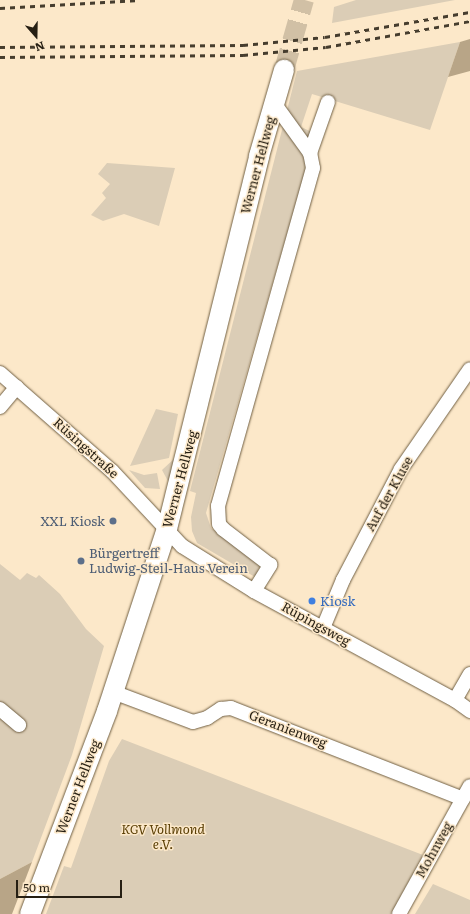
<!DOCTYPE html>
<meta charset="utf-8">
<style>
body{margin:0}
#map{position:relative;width:470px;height:914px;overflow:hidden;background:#fce8c9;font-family:Literata,serif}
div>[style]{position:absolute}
.green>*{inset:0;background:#dbcdb6}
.forest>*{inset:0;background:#b8a587}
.secondary-tunnel>*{height:20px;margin-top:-10px;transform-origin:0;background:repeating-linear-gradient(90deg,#d1c0a5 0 20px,transparent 0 30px)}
.roads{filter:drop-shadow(0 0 1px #705f43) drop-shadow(0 0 1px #705f43)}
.street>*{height:14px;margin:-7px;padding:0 7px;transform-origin:7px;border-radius:7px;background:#fff}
.secondary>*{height:20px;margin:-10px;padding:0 10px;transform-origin:10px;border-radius:10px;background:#fff}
.rail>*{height:3px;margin-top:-1.5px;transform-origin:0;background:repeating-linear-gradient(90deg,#463d2e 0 5px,transparent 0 10px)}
.dots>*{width:11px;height:11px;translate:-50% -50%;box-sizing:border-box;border:2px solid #fce8c9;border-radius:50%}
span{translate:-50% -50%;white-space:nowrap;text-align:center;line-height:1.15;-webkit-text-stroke:3px #fce8c9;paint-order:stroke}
.street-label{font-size:13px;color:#261f13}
.service-label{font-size:13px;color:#4e5e75}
.right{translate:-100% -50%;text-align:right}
.left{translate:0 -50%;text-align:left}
.shop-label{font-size:13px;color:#366cbe}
.park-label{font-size:13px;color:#593e04;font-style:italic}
.north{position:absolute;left:16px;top:16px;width:40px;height:40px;-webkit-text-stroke:3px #fce8c9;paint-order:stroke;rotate:160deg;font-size:11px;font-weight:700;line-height:16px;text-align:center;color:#261f13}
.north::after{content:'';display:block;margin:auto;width:14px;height:18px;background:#261f13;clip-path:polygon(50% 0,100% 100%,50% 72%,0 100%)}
.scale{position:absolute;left:16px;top:880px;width:106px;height:18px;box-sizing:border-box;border:2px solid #261f13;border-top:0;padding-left:5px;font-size:12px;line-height:14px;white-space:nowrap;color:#261f13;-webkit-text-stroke:3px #fce8c9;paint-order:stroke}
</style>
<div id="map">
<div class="green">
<div style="clip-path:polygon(356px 0,455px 0,332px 23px,334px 7px)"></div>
<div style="clip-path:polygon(460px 42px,430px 130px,312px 94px,301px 127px,312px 132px,308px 161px,206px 513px,211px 528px,260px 566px,255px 577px,197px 543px,192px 531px,191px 517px,196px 493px,190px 491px,297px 71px)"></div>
<div style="clip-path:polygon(107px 163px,175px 168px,159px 226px,124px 214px,103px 221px,91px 215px,106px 198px,102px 193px,110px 184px,98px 174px)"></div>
<div style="clip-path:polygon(156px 409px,178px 414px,169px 458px,130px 466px)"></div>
<div style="clip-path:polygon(176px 457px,169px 483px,162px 470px)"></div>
<div style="clip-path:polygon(129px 470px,144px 475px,157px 473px,160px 489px,145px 488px)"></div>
<div style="clip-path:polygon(0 564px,20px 580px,27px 573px,36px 578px,39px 575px,60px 594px,86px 629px,104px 646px,72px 755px,32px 862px,0 879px)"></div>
<div style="clip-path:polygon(122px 739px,288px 803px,423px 855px,391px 914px,46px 914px,64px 866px,71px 868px,109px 761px)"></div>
<div style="clip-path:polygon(433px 884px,470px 900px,470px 914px,415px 914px)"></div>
</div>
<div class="forest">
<div style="clip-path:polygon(470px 39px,470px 71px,448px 77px,460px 42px)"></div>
<div style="clip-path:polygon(32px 862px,12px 914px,0 914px,0 879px)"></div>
</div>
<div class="secondary-tunnel">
<div style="left:284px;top:70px;width:73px;rotate:-74.1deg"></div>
</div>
<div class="roads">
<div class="street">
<div style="left:274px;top:103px;width:62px;rotate:54.2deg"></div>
<div style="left:0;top:373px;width:149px;rotate:41.2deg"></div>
<div style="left:112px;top:471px;width:103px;rotate:47deg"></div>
<div style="left:182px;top:546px;width:85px;rotate:32deg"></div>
<div style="left:254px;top:591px;width:229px;rotate:28.5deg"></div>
<div style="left:455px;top:700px;width:19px;rotate:36deg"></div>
<div style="left:0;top:407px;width:26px;rotate:-50deg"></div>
<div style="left:254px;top:591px;width:31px;rotate:-58deg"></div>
<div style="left:270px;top:565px;width:59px;rotate:-142.5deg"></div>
<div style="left:223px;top:529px;width:6px;rotate:-129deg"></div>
<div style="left:219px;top:524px;width:18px;rotate:-93deg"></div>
<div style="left:218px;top:506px;width:351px;rotate:-74.3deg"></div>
<div style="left:313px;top:168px;width:15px;rotate:-101deg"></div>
<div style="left:310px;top:153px;width:54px;rotate:-70.6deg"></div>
<div style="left:323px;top:628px;width:52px;rotate:-67.4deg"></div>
<div style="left:343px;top:580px;width:125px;rotate:-62.4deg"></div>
<div style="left:401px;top:469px;width:121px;rotate:-55.4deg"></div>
<div style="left:113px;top:692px;width:85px;rotate:20.6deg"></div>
<div style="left:193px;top:722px;width:15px;rotate:-16deg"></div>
<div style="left:207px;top:718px;width:17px;rotate:-33deg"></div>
<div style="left:221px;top:709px;width:10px;rotate:-6deg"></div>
<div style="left:231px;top:708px;width:249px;rotate:21.4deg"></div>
<div style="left:455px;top:700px;width:30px;rotate:-60deg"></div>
<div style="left:0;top:709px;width:25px;rotate:40deg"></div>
<div style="left:399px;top:914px;width:146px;rotate:-61deg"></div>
</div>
<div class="secondary">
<div style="left:30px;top:914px;width:217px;rotate:-69.2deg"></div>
<div style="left:107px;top:711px;width:192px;rotate:-71.8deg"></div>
<div style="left:167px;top:529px;width:384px;rotate:-76.1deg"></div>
<div style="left:259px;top:156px;width:90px;rotate:-73.8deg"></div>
</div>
</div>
<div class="rail">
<div style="left:0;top:8px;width:140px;rotate:-3.3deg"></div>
<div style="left:0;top:47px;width:243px;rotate:-0.5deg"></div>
<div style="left:243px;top:45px;width:82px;rotate:-5.6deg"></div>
<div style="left:325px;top:37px;width:147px;rotate:-9.8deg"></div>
<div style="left:0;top:57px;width:243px;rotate:-0.5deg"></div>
<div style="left:243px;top:55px;width:83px;rotate:-5.5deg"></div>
<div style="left:326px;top:47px;width:146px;rotate:-10.2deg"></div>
</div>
<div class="dots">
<div style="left:113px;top:521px;background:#5c6f8a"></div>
<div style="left:81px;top:561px;background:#5c6f8a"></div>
<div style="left:312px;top:601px;background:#3f7fe0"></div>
</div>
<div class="street-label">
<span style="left:258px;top:165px;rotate:-75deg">Werner Hellweg</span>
<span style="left:86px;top:448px;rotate:42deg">Rüsingstraße</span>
<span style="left:180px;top:479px;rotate:-75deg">Werner Hellweg</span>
<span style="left:389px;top:494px;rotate:-61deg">Auf der Kluse</span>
<span style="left:316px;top:624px;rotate:29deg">Rüpingsweg</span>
<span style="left:288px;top:729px;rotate:21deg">Geranienweg</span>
<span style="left:78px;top:787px;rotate:-69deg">Werner Hellweg</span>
<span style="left:434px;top:850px;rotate:-61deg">Mohnweg</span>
</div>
<div class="service-label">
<span class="right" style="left:105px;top:521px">XXL Kiosk</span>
<span class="left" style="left:89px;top:561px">Bürgertreff<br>Ludwig-Steil-Haus Verein</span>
</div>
<div class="shop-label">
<span class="left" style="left:320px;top:601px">Kiosk</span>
</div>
<div class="park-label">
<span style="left:163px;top:837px">KGV Vollmond<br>e.V.</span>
</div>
<div class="north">N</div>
<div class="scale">50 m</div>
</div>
